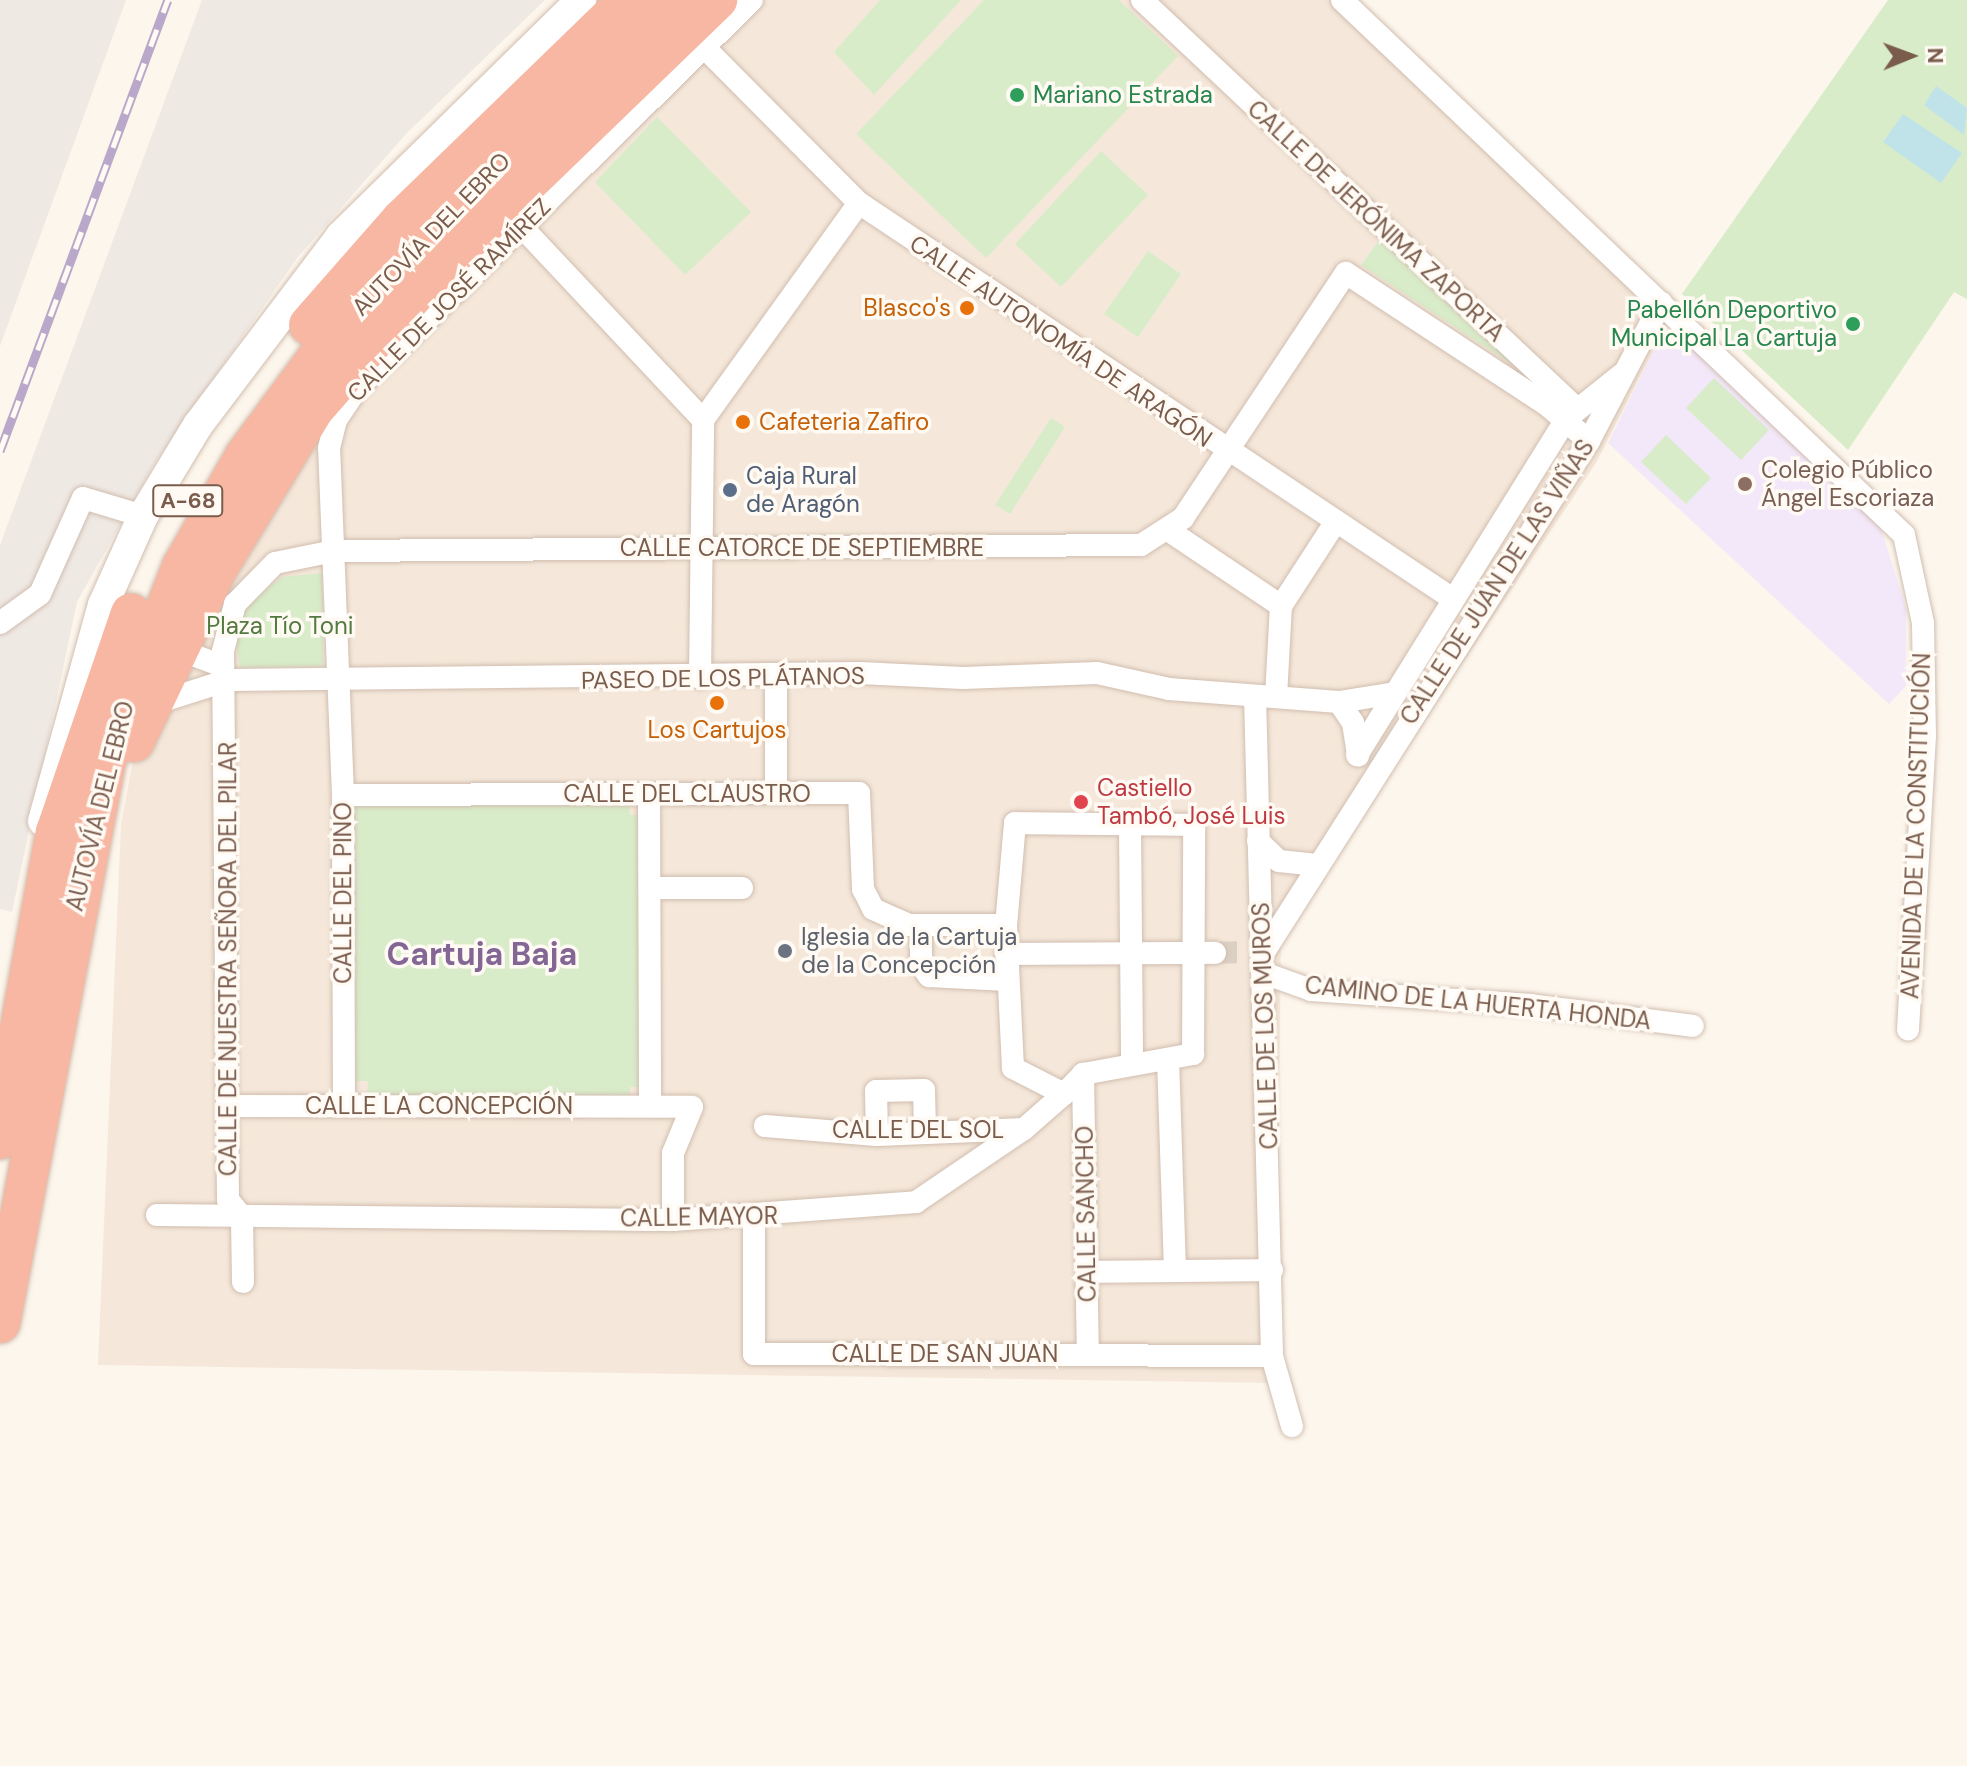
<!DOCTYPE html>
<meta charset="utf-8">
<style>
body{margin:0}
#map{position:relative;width:1967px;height:1766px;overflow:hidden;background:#fdf6ec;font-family:"DM Sans",sans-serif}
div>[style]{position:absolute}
.residential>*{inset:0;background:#f5e8da}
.industrial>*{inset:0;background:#efe9e4}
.education>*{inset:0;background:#f3e8fa}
.green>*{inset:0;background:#d8ecc9}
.water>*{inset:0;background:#bfe3e8}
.street-tunnel>*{height:22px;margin-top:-11px;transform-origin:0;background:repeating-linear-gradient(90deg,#dcd0c4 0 22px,transparent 0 33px)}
.roads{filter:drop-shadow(0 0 2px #d1beb0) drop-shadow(0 0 2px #d1beb0)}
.street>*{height:22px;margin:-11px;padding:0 11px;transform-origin:11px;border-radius:11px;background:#fff}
.secondary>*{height:30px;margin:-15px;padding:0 15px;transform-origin:15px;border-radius:15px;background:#fff}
.highway>*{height:40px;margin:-20px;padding:0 20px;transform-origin:20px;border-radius:20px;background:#f7b7a3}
.rail>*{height:9px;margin-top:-4.5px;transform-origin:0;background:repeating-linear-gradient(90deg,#fffaf3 0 18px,#b9a8c9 0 36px);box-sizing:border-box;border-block:2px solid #b9a8c9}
.dots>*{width:22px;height:22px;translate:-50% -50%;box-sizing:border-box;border:4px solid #fffaf3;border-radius:50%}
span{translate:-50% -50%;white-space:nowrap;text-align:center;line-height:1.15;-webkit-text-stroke:7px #fffaf3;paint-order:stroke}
.shield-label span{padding:2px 6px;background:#fffaf3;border:2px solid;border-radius:6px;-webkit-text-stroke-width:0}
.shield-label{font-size:22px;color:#7a5c4d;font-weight:700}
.leisure-label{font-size:24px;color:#27864d}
.left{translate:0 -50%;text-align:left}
.right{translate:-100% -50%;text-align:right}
.street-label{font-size:24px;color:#7a5c4d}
.food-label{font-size:24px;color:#c56008}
.education-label{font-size:24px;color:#785e54}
.service-label{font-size:24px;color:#4e5e75}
.park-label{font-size:24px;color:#537a41}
.health-label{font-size:24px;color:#be3a42}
.worship-label{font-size:24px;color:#5b616d}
.district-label{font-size:32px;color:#846695;font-weight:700}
.north{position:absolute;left:1871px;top:16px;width:80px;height:80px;-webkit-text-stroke:6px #fffaf3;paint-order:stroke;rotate:89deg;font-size:22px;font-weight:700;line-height:32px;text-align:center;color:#7a5c4d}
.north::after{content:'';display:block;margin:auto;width:28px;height:36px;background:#7a5c4d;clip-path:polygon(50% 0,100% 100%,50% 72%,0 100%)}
</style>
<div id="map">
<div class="residential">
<div style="clip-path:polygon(718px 0,1355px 0,1676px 306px,1596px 463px,1281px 935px,1276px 1383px,98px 1365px,121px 825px,146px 691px,202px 562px)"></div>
</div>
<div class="industrial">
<div style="clip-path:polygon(0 0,126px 0,0 346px)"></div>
<div style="clip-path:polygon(202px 0,545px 0,406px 134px,297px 258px,153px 466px,77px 602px,12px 912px,0 909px,0 545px)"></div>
</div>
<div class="education">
<div style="clip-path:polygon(1676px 331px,1880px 525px,1906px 608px,1906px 686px,1889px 704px,1608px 443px,1663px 332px)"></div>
</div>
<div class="green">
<div style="clip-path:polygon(880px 0,961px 0,874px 95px,834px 52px)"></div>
<div style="clip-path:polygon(984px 0,1119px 0,1178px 56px,986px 258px,856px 134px)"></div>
<div style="clip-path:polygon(1888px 0,1967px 0,1967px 299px,1954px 292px,1848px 450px,1682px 294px)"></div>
<div style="clip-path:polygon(657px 117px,751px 212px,685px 275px,595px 182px)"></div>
<div style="clip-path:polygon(1101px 151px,1148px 195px,1061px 287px,1015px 244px)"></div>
<div style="clip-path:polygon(1381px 238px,1531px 377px,1361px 265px)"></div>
<div style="clip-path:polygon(1148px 251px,1181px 274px,1138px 337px,1104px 314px)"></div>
<div style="clip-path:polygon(1714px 378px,1769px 430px,1741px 460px,1686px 408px)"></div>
<div style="clip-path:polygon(1051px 418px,1065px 427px,1010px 514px,995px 505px)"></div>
<div style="clip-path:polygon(1666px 435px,1711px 478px,1686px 504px,1641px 462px)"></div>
<div style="clip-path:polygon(323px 573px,323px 666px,240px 668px,235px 634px,245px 605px,282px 577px)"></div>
<div style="clip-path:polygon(629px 803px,630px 815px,643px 815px,642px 1087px,630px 1087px,630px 1101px,367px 1099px,368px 1081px,352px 1081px,348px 804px)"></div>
</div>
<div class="water">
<div style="clip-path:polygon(1936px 86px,1967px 108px,1964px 135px,1924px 105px)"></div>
<div style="clip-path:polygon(1903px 114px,1962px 153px,1941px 183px,1883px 142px)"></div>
</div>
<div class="street-tunnel">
<div style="left:1215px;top:953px;width:33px;rotate:-2deg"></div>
</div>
<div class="roads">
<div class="street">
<div style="left:1142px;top:0;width:596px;rotate:43.23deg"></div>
<div style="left:1342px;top:0;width:776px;rotate:43.59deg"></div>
<div style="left:1904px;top:535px;width:90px;rotate:77.8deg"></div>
<div style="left:1923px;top:623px;width:112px;rotate:89deg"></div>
<div style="left:1925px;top:735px;width:295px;rotate:93.3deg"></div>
<div style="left:704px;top:47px;width:220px;rotate:45.2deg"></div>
<div style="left:859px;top:203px;width:710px;rotate:33.69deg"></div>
<div style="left:521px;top:226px;width:266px;rotate:46.8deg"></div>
<div style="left:1171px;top:532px;width:133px;rotate:33.9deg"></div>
<div style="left:0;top:623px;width:49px;rotate:-35.9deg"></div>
<div style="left:40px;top:594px;width:105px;rotate:-65.9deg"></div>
<div style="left:83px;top:498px;width:63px;rotate:16.7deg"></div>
<div style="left:179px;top:650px;width:47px;rotate:20deg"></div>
<div style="left:776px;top:675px;width:118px;rotate:90deg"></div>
<div style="left:700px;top:678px;width:258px;rotate:-89.3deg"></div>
<div style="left:703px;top:420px;width:267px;rotate:-54.3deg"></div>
<div style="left:1255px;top:696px;width:660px;rotate:88.52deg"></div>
<div style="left:1272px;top:1356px;width:73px;rotate:74.1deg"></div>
<div style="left:1276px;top:697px;width:91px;rotate:-86.9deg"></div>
<div style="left:1281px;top:606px;width:99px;rotate:-57deg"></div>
<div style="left:1339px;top:702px;width:25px;rotate:56deg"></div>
<div style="left:1353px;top:723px;width:33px;rotate:81deg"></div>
<div style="left:153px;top:704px;width:79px;rotate:-17.7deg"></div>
<div style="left:228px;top:680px;width:632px;rotate:-0.63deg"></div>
<div style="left:860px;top:673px;width:103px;rotate:2.8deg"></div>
<div style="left:963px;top:678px;width:134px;rotate:-2.1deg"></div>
<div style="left:1097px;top:673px;width:74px;rotate:12.5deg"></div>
<div style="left:1169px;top:689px;width:170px;rotate:4.4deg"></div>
<div style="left:1339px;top:702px;width:52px;rotate:-8.9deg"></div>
<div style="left:1357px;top:755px;width:396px;rotate:-58.1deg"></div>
<div style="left:1566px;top:419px;width:70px;rotate:-38.7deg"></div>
<div style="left:649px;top:794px;width:312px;rotate:89.8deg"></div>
<div style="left:343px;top:795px;width:516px;rotate:-0.22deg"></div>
<div style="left:859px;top:793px;width:96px;rotate:87.6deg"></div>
<div style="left:863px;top:889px;width:22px;rotate:63deg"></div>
<div style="left:873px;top:909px;width:39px;rotate:24deg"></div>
<div style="left:909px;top:925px;width:97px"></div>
<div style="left:1130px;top:825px;width:238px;rotate:89.5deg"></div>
<div style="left:1258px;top:841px;width:29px;rotate:44deg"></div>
<div style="left:1279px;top:861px;width:36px;rotate:6deg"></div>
<div style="left:651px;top:888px;width:91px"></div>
<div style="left:921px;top:926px;width:39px;rotate:90deg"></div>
<div style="left:921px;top:965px;width:14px;rotate:54deg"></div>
<div style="left:929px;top:976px;width:78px;rotate:2.9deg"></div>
<div style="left:1264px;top:952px;width:606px;rotate:-57.54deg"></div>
<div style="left:1589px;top:441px;width:156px;rotate:-62.4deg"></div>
<div style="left:1006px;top:954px;width:209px;rotate:-0.3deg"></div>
<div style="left:1264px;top:973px;width:50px;rotate:19.9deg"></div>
<div style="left:1311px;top:990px;width:220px;rotate:3.9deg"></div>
<div style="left:1530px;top:1005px;width:164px;rotate:7.3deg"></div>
<div style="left:1168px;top:1059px;width:212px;rotate:88.1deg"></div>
<div style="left:1083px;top:1074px;width:280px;rotate:89deg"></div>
<div style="left:229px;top:1106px;width:463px;rotate:0.1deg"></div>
<div style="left:692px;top:1107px;width:50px;rotate:112.4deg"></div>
<div style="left:673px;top:1153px;width:67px;rotate:90deg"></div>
<div style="left:344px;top:1106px;width:311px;rotate:-90.2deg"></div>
<div style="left:343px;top:795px;width:347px;rotate:-92.3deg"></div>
<div style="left:329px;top:448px;width:29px;rotate:-76deg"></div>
<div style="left:336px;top:420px;width:37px;rotate:-56deg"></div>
<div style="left:357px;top:389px;width:554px;rotate:-44.56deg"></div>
<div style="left:765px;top:1126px;width:112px;rotate:4.6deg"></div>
<div style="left:877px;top:1135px;width:147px;rotate:-2.3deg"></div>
<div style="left:877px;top:1135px;width:44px;rotate:-91.3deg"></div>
<div style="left:876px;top:1091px;width:48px;rotate:-1.2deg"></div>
<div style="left:924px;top:1090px;width:42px;rotate:88.6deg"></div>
<div style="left:157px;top:1215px;width:516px;rotate:0.56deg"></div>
<div style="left:673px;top:1220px;width:244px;rotate:-4.2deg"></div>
<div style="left:916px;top:1202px;width:130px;rotate:-34.1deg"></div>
<div style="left:1024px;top:1129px;width:53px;rotate:-41.2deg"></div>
<div style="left:1064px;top:1094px;width:28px;rotate:-46deg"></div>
<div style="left:1083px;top:1074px;width:112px;rotate:-10.3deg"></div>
<div style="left:1193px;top:1054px;width:229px;rotate:-89.7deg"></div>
<div style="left:1194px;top:825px;width:179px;rotate:-179.4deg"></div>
<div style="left:1015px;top:823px;width:102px;rotate:95deg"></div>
<div style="left:1006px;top:925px;width:143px;rotate:87.2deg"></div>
<div style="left:1013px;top:1068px;width:57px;rotate:27deg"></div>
<div style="left:754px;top:1217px;width:137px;rotate:90deg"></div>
<div style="left:754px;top:1354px;width:518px;rotate:0.22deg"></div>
<div style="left:1087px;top:1272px;width:185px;rotate:-0.6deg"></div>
<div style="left:243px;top:1282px;width:65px;rotate:-90.9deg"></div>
<div style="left:242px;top:1217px;width:22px;rotate:-129deg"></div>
<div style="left:228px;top:1200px;width:549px;rotate:-90.52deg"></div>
<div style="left:223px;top:651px;width:49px;rotate:-75.7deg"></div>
<div style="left:235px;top:604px;width:57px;rotate:-45.7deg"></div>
<div style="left:275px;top:563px;width:60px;rotate:-11.5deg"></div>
<div style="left:334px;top:551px;width:807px;rotate:-0.43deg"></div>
<div style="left:1141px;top:545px;width:50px;rotate:-32.7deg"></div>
<div style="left:1183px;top:518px;width:294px;rotate:-56.4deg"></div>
<div style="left:1346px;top:273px;width:240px;rotate:33.3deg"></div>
<div style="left:1547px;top:405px;width:55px;rotate:40.6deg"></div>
</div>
<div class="secondary">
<div style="left:43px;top:821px;width:224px;rotate:-74.5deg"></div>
<div style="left:103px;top:605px;width:98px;rotate:-65.8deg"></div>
<div style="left:143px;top:516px;width:106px;rotate:-58.9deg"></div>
<div style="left:198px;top:425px;width:237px;rotate:-52.9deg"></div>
<div style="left:341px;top:236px;width:337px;rotate:-44.5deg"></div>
</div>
<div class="highway">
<div style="left:309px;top:325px;width:141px;rotate:-48.7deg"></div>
<div style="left:402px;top:219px;width:315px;rotate:-44.1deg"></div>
<div style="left:134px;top:742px;width:192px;rotate:-64.4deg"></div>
<div style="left:217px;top:569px;width:187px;rotate:-58.8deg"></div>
<div style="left:314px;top:409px;width:170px;rotate:-48.8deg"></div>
<div style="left:426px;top:281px;width:405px;rotate:-44deg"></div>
<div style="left:0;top:1139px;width:312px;rotate:-79.7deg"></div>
<div style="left:56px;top:832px;width:231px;rotate:-71.1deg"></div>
<div style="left:0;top:1323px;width:573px;rotate:-79.34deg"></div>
<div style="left:106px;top:760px;width:207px;rotate:-68.5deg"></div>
<div style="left:182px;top:567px;width:128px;rotate:-60.4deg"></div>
<div style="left:245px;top:456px;width:157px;rotate:-53.6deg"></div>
<div style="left:338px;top:330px;width:161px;rotate:-46.8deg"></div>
<div style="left:448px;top:213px;width:309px;rotate:-43.6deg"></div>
</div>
</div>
<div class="rail">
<div style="left:0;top:451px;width:481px;rotate:-69.6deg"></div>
</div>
<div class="dots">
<div style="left:1017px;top:95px;background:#2e9e5b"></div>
<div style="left:967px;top:308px;background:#e8710a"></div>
<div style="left:1853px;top:324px;background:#2e9e5b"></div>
<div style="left:743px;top:422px;background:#e8710a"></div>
<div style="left:1745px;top:484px;background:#8d6e63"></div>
<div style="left:730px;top:490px;background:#5c6f8a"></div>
<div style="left:717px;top:703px;background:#e8710a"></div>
<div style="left:1081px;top:802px;background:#e0444e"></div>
<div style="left:785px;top:951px;background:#6b7280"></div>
</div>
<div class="shield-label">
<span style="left:188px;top:501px">A-68</span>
</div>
<div class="leisure-label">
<span class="left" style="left:1033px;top:95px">Mariano Estrada</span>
<span class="right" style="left:1837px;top:324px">Pabellón Deportivo<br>Municipal La Cartuja</span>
</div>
<div class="street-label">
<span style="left:1376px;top:221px;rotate:43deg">CALLE DE JERÓNIMA ZAPORTA</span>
<span style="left:431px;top:234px;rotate:-46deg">AUTOVÍA DEL EBRO</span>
<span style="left:449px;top:300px;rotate:-45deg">CALLE DE JOSÉ RAMÍREZ</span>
<span style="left:1061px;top:341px;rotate:34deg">CALLE AUTONOMÍA DE ARAGÓN</span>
<span style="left:802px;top:548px">CALLE CATORCE DE SEPTIEMBRE</span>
<span style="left:1497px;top:582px;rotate:-57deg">CALLE DE JUAN DE LAS VIÑAS</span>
<span style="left:723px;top:678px;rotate:-1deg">PASEO DE LOS PLÁTANOS</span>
<span style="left:687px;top:794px">CALLE DEL CLAUSTRO</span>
<span style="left:100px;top:806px;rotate:-76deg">AUTOVÍA DEL EBRO</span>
<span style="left:1916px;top:826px;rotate:-88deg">AVENIDA DE LA CONSTITUCIÓN</span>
<span style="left:343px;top:893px;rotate:-90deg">CALLE DEL PINO</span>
<span style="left:228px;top:959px;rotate:-90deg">CALLE DE NUESTRA SEÑORA DEL PILAR</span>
<span style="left:1478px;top:1003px;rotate:6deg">CAMINO DE LA HUERTA HONDA</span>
<span style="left:1265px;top:1026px;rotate:-92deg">CALLE DE LOS MUROS</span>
<span style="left:439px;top:1106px">CALLE LA CONCEPCIÓN</span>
<span style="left:918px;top:1130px">CALLE DEL SOL</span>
<span style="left:1086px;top:1214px;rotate:-91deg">CALLE SANCHO</span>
<span style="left:699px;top:1217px;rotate:-1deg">CALLE MAYOR</span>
<span style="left:945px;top:1354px">CALLE DE SAN JUAN</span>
</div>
<div class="food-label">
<span class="right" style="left:951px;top:308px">Blasco's</span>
<span class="left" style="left:759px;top:422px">Cafeteria Zafiro</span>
<span style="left:717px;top:730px">Los Cartujos</span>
</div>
<div class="education-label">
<span class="left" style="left:1761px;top:484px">Colegio Público<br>Ángel Escoriaza</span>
</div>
<div class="service-label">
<span class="left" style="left:746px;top:490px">Caja Rural<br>de Aragón</span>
</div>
<div class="park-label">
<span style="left:280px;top:626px">Plaza Tío Toni</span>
</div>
<div class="health-label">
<span class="left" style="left:1097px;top:802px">Castiello<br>Tambó, José Luis</span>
</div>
<div class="worship-label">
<span class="left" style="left:801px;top:951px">Iglesia de la Cartuja<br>de la Concepción</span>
</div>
<div class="district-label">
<span style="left:482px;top:954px">Cartuja Baja</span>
</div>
<div class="north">N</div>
</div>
